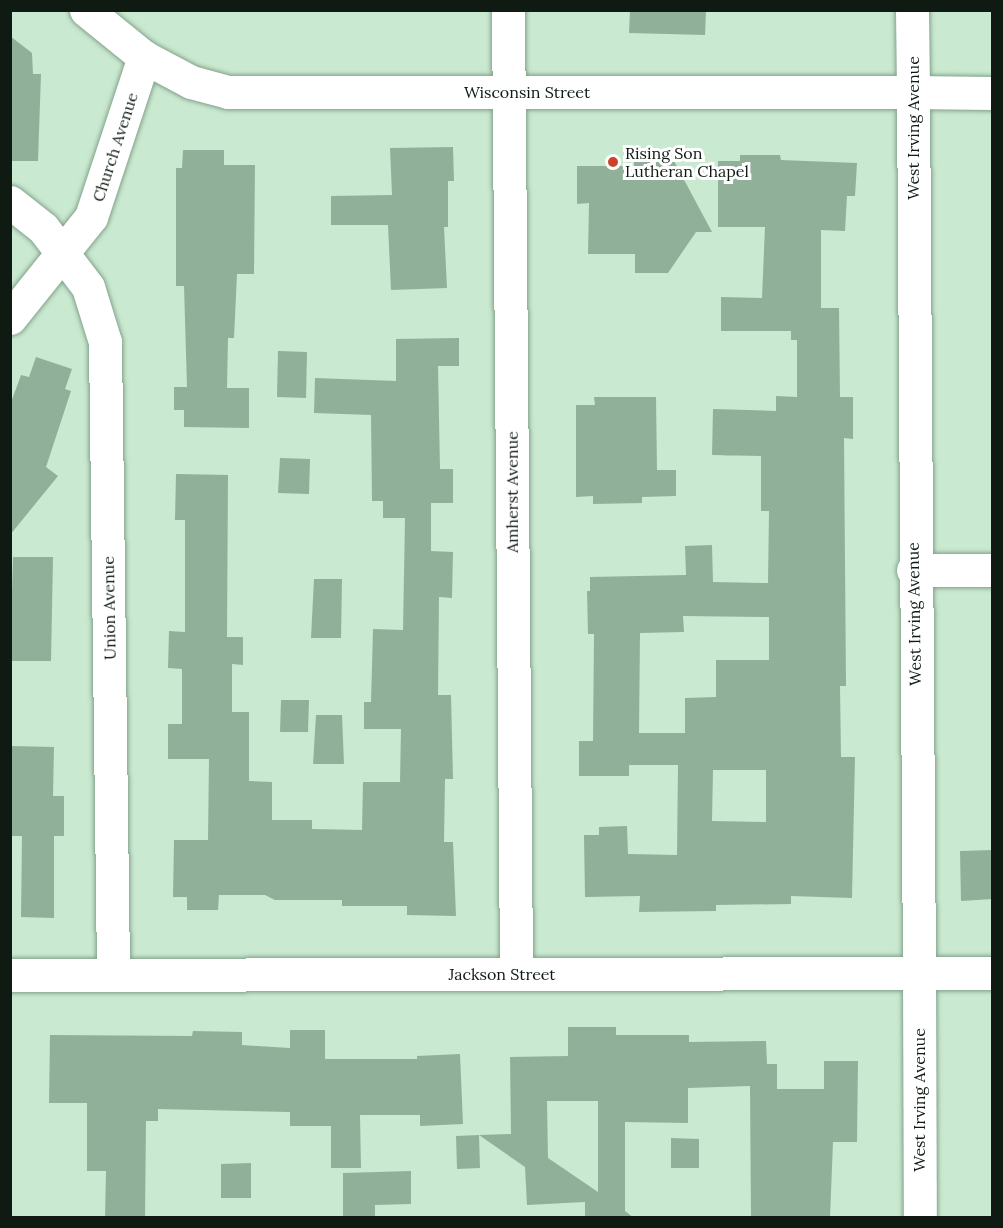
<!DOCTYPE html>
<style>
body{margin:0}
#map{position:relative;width:1003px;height:1228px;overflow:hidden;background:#c9e9d0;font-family:Lora,serif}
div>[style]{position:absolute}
.building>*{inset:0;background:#91b099}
.roads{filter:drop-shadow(0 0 2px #84a28b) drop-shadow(0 0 2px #84a28b)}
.minor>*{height:33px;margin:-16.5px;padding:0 16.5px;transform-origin:16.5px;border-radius:16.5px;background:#fff}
.major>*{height:33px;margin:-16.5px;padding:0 16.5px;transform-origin:16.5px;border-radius:16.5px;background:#fff}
.dots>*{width:16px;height:16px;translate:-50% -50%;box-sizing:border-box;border:3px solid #fff;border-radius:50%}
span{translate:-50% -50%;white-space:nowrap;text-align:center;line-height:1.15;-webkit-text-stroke:6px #fff;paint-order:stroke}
.street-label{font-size:16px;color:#0f1b12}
.poi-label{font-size:16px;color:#0f1b12}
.left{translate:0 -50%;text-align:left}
.frame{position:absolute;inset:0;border:12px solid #0f1b12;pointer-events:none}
</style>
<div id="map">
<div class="building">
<div style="clip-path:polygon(630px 10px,706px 10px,705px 35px,629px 33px)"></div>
<div style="clip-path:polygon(10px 36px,32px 53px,33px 74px,41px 74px,38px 161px,10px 161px)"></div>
<div style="clip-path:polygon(453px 147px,454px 181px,448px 181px,448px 227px,444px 227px,447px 288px,391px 290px,388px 225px,331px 225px,331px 196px,392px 195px,390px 148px)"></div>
<div style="clip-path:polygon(183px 150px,224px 150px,224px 165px,255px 165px,254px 274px,237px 274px,234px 338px,228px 338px,227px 388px,249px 388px,249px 428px,184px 427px,184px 410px,174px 410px,174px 387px,187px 387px,184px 286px,176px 286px,176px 168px,182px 168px)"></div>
<div style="clip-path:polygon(evenodd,740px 155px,780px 155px,781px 160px,857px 163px,855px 196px,847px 196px,845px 231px,821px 230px,821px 308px,839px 308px,840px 397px,853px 397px,853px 439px,844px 438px,846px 686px,840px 686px,841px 757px,855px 757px,852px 898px,791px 896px,791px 904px,716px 905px,716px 911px,639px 912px,640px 896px,585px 897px,584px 835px,599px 835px,599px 827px,627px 826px,628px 854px,677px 855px,678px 765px,629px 765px,629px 776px,579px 776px,579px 741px,593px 741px,594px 634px,588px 634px,587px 591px,590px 591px,590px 577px,686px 575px,685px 546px,712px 545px,713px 582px,768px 583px,769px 511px,761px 511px,761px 456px,712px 455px,713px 409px,776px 411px,776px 396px,797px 397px,797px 340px,791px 340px,791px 331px,721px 331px,721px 297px,762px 298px,765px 227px,718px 227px,718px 161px,740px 161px,740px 155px,683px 616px,769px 617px,769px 660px,716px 660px,716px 697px,685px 698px,685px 733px,639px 733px,640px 633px,684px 632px,683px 616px,740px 155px,713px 770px,766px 770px,766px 822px,712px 821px,713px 770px)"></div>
<div style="clip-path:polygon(634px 161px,674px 161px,712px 232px,696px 232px,668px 273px,635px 273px,635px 254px,588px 254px,589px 203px,577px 204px,577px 166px,634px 166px)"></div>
<div style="clip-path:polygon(459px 338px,459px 366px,438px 366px,440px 469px,453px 469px,453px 503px,431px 503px,431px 551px,453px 552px,452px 598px,439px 597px,438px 695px,451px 695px,453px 779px,445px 779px,444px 842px,453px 842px,456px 916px,407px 915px,407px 906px,342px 906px,342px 900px,275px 900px,265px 895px,219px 895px,218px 910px,187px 910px,187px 897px,173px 897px,174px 840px,208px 840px,209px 759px,168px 759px,168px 724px,182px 724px,182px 669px,168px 668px,169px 631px,185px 632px,185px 520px,175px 520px,176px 474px,228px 475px,227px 637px,243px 637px,243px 665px,232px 664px,232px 712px,249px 712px,249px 781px,272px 782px,272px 820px,312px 820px,312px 829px,362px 830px,363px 782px,400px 782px,401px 729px,364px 729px,364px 702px,371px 702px,373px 629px,403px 630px,405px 518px,383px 518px,383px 501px,372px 501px,371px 415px,314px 413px,315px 378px,396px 381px,396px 339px)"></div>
<div style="clip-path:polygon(278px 351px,307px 352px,306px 398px,277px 397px)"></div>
<div style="clip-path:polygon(36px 357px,72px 369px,65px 389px,71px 391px,46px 467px,58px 476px,10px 535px,10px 405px,21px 375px,29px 377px)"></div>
<div style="clip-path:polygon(594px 397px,656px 397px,657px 470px,676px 470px,676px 496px,642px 497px,642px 503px,593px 504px,593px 496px,576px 497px,576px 405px,595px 405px)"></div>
<div style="clip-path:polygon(280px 458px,310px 459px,309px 494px,278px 493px)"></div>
<div style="clip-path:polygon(13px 557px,53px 557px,51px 661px,10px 661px)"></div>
<div style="clip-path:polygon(314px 579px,342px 579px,341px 638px,311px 638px)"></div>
<div style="clip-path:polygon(281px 700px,309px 700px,308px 732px,280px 732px)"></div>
<div style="clip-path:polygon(316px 715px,342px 715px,344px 764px,313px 764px)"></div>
<div style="clip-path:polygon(10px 746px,54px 747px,53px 796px,64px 796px,64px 836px,54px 836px,54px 918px,21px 917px,22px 836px,10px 836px)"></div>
<div style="clip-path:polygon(993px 850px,993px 899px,961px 901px,960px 851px)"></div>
<div style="clip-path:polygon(evenodd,568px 1027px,616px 1027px,616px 1035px,689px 1035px,689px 1042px,766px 1041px,767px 1064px,777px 1064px,777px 1089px,824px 1089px,824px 1061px,858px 1061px,857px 1142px,833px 1142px,830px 1218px,751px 1218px,750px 1086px,688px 1088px,688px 1123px,625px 1122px,625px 1211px,634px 1218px,585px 1218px,585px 1202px,527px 1205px,525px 1167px,479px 1135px,511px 1134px,510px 1057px,568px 1056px,568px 1027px,547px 1101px,598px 1101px,598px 1192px,548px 1158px,547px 1101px)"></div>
<div style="clip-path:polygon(290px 1030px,325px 1030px,325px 1059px,417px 1059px,417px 1056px,460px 1054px,463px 1124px,420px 1126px,420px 1115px,360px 1115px,361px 1168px,331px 1168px,331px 1126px,290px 1126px,290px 1112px,158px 1109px,158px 1121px,146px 1121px,145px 1218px,105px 1218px,106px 1171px,87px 1171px,87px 1103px,49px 1103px,50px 1035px,192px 1036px,193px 1031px,242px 1032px,242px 1045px,290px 1048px)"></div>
<div style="clip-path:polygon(479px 1135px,480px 1168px,457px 1169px,456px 1136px)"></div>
<div style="clip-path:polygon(671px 1138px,699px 1139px,699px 1168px,671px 1168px)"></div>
<div style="clip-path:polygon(251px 1163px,251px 1198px,221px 1198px,221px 1164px)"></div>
<div style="clip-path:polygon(411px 1171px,411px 1204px,375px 1205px,375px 1218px,343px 1218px,343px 1173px)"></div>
</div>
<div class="roads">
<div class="minor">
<div style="left:508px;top:10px;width:964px;rotate:89.52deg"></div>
<div style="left:912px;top:10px;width:82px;rotate:89.3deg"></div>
<div style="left:913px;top:92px;width:79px;rotate:0.7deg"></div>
<div style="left:10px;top:202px;width:42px;rotate:38.2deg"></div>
<div style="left:43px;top:228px;width:74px;rotate:52.7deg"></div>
<div style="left:88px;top:287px;width:58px;rotate:72.8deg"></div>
<div style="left:105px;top:342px;width:632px;rotate:89.27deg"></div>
<div style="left:10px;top:318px;width:129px;rotate:-51.3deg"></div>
<div style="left:91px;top:217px;width:169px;rotate:-71.7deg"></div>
<div style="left:913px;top:570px;width:79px"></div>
<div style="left:919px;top:972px;width:246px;rotate:89.8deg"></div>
</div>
<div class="major">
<div style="left:86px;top:10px;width:75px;rotate:39deg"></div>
<div style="left:144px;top:57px;width:53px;rotate:28deg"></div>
<div style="left:191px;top:82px;width:38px;rotate:15deg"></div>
<div style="left:228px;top:92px;width:685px"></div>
<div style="left:913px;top:92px;width:880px;rotate:89.61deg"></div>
<div style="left:10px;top:975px;width:982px;rotate:-0.12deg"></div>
</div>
</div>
<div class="dots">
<div style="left:613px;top:162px;background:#cd422a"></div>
</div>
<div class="street-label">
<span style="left:527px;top:92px">Wisconsin Street</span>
<span style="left:913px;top:128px;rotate:-90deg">West Irving Avenue</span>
<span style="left:115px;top:147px;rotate:-72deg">Church Avenue</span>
<span style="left:512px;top:492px;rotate:-90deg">Amherst Avenue</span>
<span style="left:109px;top:608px;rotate:-91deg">Union Avenue</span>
<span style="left:914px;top:614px;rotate:-91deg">West Irving Avenue</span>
<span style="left:502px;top:974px">Jackson Street</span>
<span style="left:919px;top:1100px;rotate:-90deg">West Irving Avenue</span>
</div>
<div class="poi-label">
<span class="left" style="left:625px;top:162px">Rising Son<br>Lutheran Chapel</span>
</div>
<div class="frame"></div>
</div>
